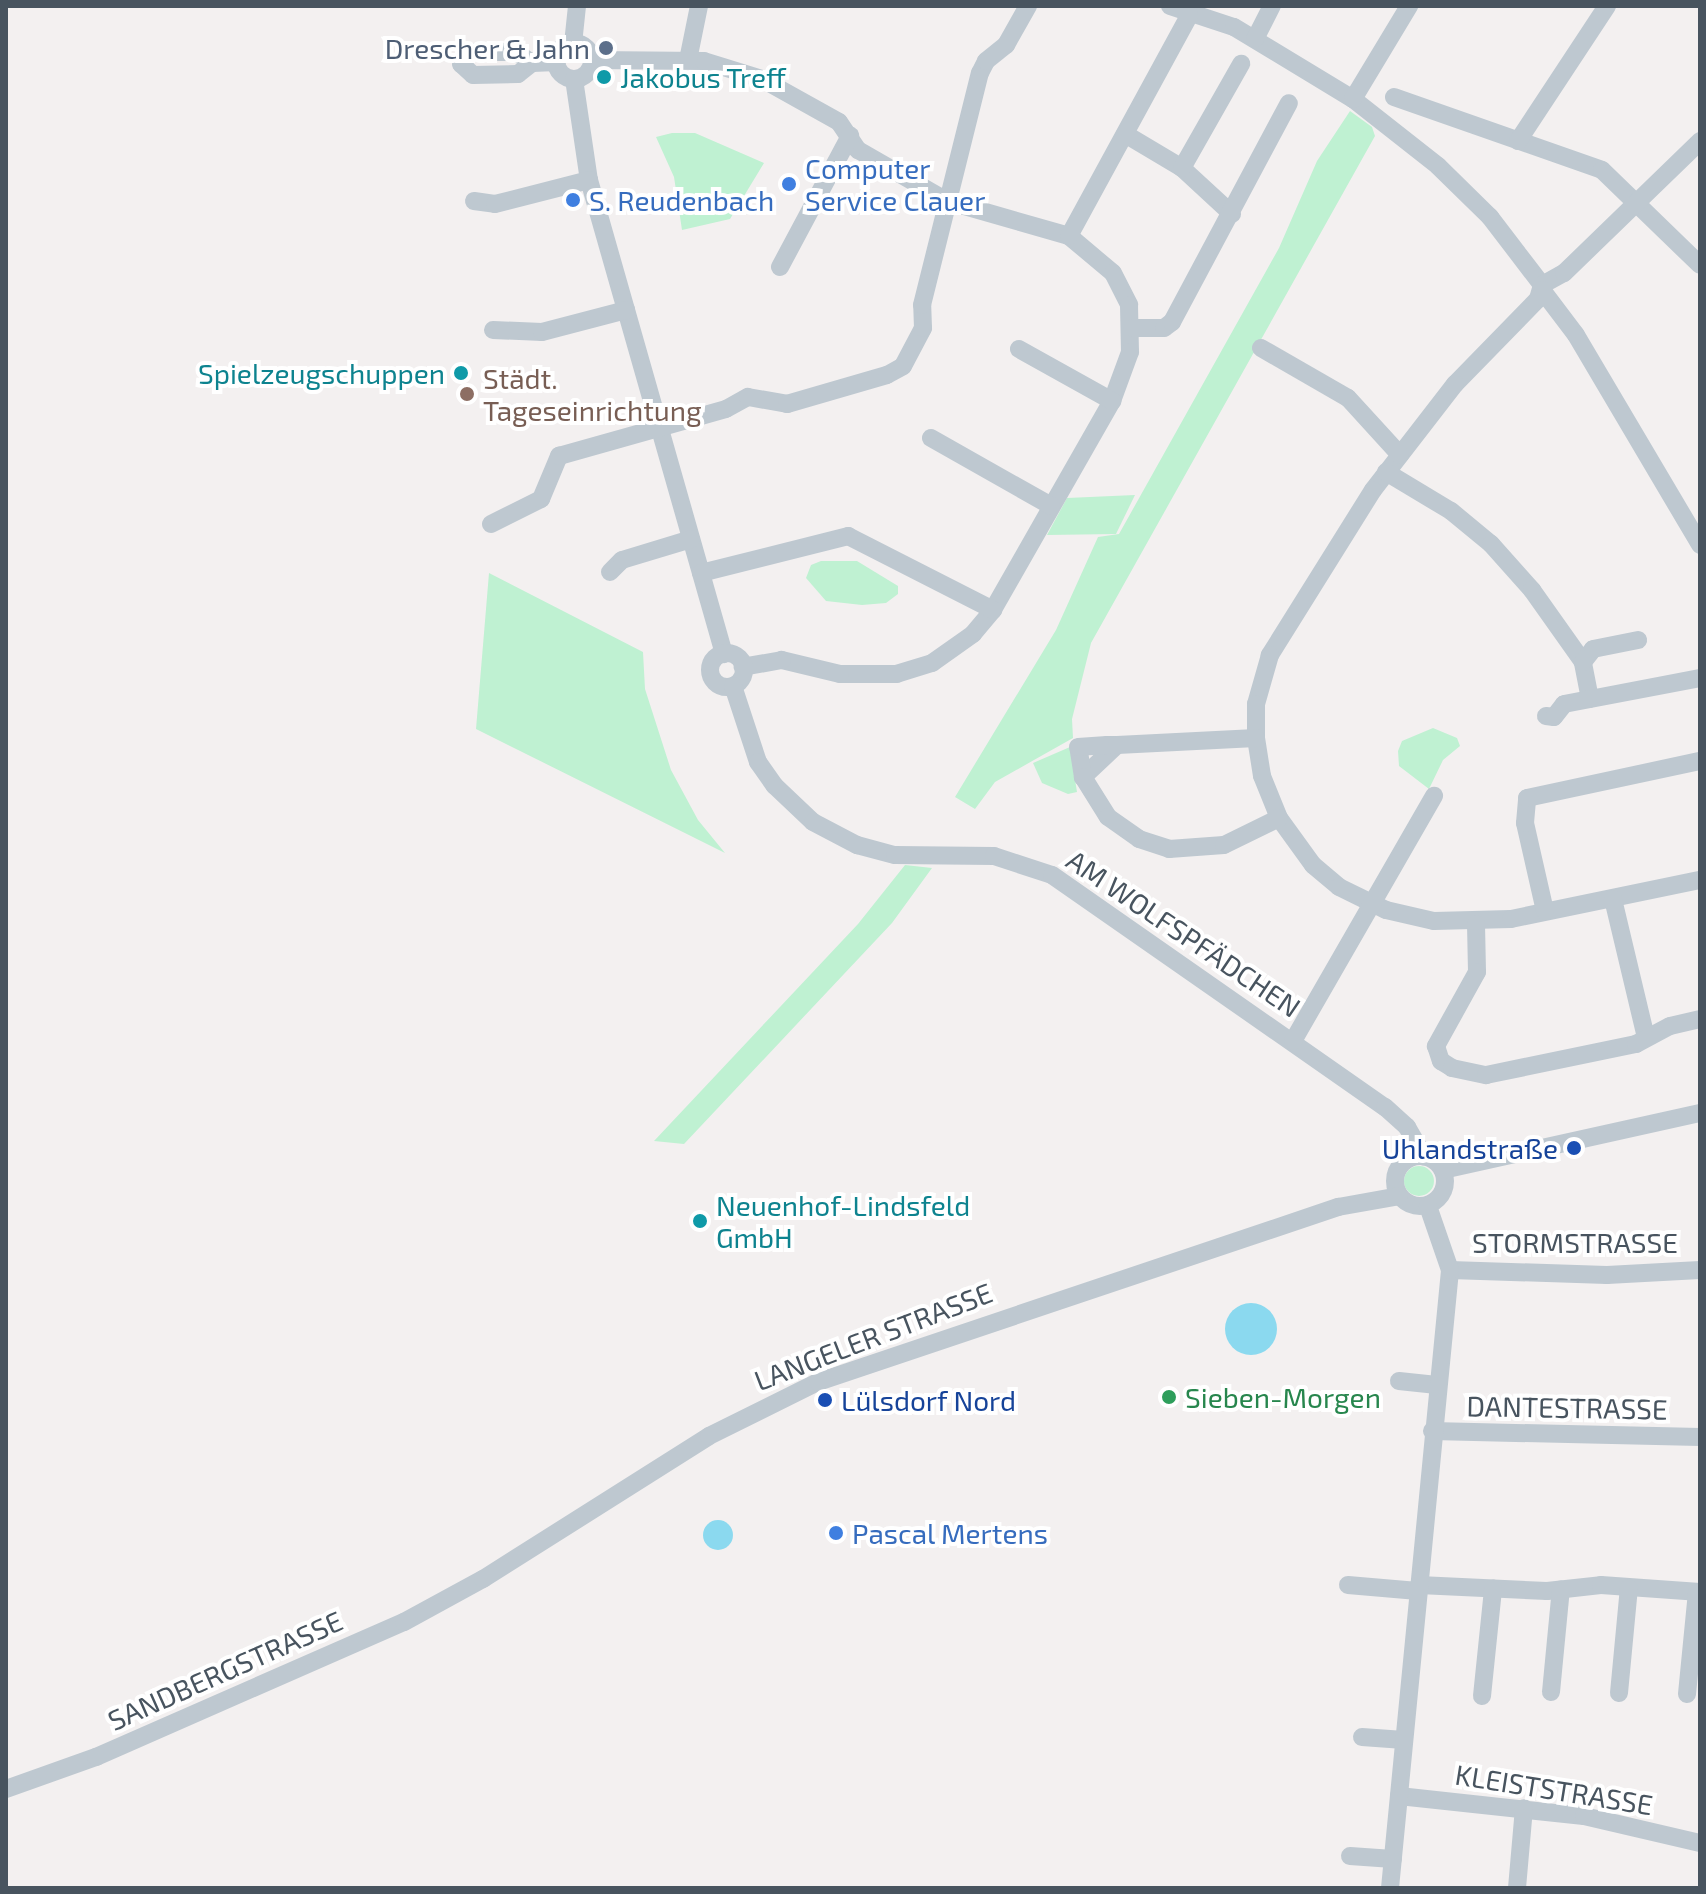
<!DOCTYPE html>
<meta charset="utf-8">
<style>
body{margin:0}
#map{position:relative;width:1706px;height:1894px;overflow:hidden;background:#f3f0f0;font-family:"Exo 2",sans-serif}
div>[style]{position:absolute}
.green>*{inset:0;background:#bff1d2}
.round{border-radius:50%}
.water>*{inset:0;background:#8bd9ef}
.minor>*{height:18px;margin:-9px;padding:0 9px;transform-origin:9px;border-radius:9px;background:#bec8d0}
.minor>.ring{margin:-9px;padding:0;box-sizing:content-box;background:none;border:18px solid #bec8d0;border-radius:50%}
.dots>*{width:22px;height:22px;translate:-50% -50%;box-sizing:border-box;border:4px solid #fff;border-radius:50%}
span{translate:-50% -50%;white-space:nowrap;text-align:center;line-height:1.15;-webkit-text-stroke:8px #fff;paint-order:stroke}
.service-label{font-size:28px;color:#4e5e75}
.right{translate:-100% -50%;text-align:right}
.culture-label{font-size:28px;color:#0d838f}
.left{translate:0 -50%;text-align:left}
.shop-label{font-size:28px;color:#366cbe}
.education-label{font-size:28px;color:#785e54}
.street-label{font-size:28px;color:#48545f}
.transit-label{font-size:28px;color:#164399}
.leisure-label{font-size:28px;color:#27864d}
.frame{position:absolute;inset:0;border:8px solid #48545f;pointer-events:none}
</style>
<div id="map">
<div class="green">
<div style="clip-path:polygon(1350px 111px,1372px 127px,1375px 136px,1091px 643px,1072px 719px,1073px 738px,995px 782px,975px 809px,955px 797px,1056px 630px,1098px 537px,1119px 534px,1279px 248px,1317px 161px)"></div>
<div style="clip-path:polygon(672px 133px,695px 133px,764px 163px,730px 219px,682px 230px,674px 177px,656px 137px)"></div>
<div style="clip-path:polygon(1135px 495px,1116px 534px,1047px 535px,1067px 498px)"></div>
<div style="clip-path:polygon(821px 561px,857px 561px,898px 586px,898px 594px,886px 603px,862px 605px,826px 601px,806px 578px,811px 565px)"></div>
<div style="clip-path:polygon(489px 573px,643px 652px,645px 689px,671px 770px,698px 820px,725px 853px,476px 729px)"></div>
<div style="clip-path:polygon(1433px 728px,1457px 738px,1460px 746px,1443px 760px,1429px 789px,1399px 766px,1398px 751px,1402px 741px)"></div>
<div style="clip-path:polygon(1070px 747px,1077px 792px,1068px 794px,1042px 783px,1033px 763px)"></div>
<div style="clip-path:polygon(905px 865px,932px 868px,892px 923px,684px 1144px,654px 1141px,858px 924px)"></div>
<div class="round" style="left:1404px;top:1166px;width:30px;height:30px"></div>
</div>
<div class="water">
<div class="round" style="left:1225px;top:1303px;width:52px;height:52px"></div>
<div class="round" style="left:703px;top:1520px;width:30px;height:30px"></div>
</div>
<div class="minor">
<div style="left:1170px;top:6px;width:67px;rotate:18.2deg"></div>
<div style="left:1234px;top:27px;width:139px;rotate:31.2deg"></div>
<div style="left:1353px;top:99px;width:108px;rotate:38.2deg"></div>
<div style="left:1438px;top:166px;width:73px;rotate:44.4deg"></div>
<div style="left:1490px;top:217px;width:86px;rotate:52.6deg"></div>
<div style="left:1542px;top:285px;width:15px;rotate:106deg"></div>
<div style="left:1538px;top:299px;width:119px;rotate:134.3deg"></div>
<div style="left:1455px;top:384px;width:134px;rotate:127.7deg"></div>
<div style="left:1373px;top:490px;width:195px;rotate:122deg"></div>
<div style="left:1270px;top:655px;width:51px;rotate:105.9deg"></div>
<div style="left:1256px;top:704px;width:34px;rotate:90deg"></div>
<div style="left:1256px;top:738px;width:38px;rotate:81deg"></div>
<div style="left:1262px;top:776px;width:45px;rotate:68deg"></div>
<div style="left:1279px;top:818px;width:58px;rotate:54.1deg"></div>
<div style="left:1313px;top:865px;width:34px;rotate:40deg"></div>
<div style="left:1339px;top:887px;width:52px;rotate:26.1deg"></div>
<div style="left:1386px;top:910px;width:49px;rotate:12.9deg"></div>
<div style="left:1434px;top:921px;width:77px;rotate:-1.5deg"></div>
<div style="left:1511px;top:919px;width:193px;rotate:-11.7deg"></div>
<div style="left:1255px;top:39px;width:37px;rotate:-63deg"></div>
<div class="ring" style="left:556px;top:43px;width:18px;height:18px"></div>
<div style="left:573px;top:44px;width:38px;rotate:-84deg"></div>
<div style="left:592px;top:60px;width:112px;rotate:0.5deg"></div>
<div style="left:704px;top:61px;width:61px;rotate:17.2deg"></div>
<div style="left:762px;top:79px;width:88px;rotate:29.2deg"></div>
<div style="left:839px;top:122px;width:34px;rotate:56deg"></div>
<div style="left:858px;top:150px;width:103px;rotate:29.8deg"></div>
<div style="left:947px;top:201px;width:127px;rotate:16deg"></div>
<div style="left:1069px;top:236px;width:57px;rotate:40.1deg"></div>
<div style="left:1113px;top:273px;width:36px;rotate:63deg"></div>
<div style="left:1129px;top:305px;width:47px;rotate:88.8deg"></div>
<div style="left:1130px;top:352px;width:52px;rotate:110.2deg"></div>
<div style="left:1112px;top:401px;width:241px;rotate:119.7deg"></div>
<div style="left:993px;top:610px;width:31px;rotate:130deg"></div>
<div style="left:973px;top:634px;width:50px;rotate:144.7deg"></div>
<div style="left:932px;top:663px;width:37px;rotate:163deg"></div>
<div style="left:897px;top:674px;width:57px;rotate:180deg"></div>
<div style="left:840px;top:674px;width:60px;rotate:-166.4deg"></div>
<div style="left:782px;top:660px;width:40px;rotate:170deg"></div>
<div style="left:688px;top:60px;width:55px;rotate:-78.5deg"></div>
<div style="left:532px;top:63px;width:18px;rotate:142deg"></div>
<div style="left:518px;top:74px;width:45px;rotate:178.7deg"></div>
<div style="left:473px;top:75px;width:16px;rotate:-137deg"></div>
<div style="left:461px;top:64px;width:16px;rotate:-50deg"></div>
<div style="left:471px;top:52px;width:45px"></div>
<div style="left:516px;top:52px;width:19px;rotate:35deg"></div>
<div style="left:532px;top:63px;width:25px;rotate:-2deg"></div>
<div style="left:574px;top:79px;width:102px;rotate:81.6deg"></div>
<div style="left:589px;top:180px;width:493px;rotate:74.1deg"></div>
<div style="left:1394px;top:97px;width:220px;rotate:19.3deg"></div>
<div style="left:1602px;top:170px;width:136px;rotate:44.1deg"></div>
<div style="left:1353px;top:99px;width:109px;rotate:-58.9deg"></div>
<div style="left:1125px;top:134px;width:66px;rotate:30.8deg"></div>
<div style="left:1182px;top:168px;width:68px;rotate:42.6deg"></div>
<div style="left:1518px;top:141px;width:162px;rotate:-56.6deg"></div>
<div style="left:1182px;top:168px;width:120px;rotate:-60.4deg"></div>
<div style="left:474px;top:201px;width:21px;rotate:8deg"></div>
<div style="left:495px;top:204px;width:97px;rotate:-14.3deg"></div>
<div style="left:1069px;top:236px;width:251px;rotate:-61.4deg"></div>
<div style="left:780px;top:267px;width:149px;rotate:-61.9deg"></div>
<div style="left:1542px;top:285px;width:25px;rotate:-29deg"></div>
<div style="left:1564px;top:273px;width:190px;rotate:-44.1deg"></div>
<div style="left:1542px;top:290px;width:56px;rotate:52.9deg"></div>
<div style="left:1576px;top:335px;width:244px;rotate:59.4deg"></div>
<div style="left:1132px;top:328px;width:32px"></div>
<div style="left:1164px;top:328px;width:10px;rotate:-37deg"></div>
<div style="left:1172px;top:322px;width:248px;rotate:-61.9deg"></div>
<div style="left:493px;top:330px;width:49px;rotate:2.3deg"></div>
<div style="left:542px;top:332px;width:87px;rotate:-14.7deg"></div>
<div style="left:1261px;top:348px;width:100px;rotate:29.9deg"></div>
<div style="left:1348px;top:398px;width:77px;rotate:47.6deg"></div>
<div style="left:1019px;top:349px;width:107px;rotate:29.2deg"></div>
<div style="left:931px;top:438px;width:138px;rotate:29.5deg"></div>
<div style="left:1386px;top:472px;width:76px;rotate:31deg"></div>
<div style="left:1451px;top:511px;width:52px;rotate:39.5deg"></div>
<div style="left:1491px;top:544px;width:62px;rotate:48.3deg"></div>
<div style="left:1532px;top:590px;width:88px;rotate:54.7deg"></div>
<div style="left:491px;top:524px;width:56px;rotate:-26.6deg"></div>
<div style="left:541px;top:499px;width:47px;rotate:-67.3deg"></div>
<div style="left:559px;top:456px;width:173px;rotate:-15.7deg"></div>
<div style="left:726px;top:409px;width:25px;rotate:-29deg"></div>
<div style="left:748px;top:397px;width:40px;rotate:10deg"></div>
<div style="left:787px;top:404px;width:104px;rotate:-16.2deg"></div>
<div style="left:887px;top:375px;width:18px;rotate:-29deg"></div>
<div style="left:903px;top:366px;width:43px;rotate:-62.2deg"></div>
<div style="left:923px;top:328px;width:23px;rotate:-92deg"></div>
<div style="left:922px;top:305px;width:239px;rotate:-76deg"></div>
<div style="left:980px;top:73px;width:13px;rotate:-63deg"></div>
<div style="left:986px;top:61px;width:26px;rotate:-39deg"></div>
<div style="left:1006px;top:45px;width:45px;rotate:-60.6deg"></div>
<div style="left:610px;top:572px;width:17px;rotate:-45deg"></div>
<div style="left:622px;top:560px;width:72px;rotate:-16.9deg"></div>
<div style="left:701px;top:573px;width:152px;rotate:-14.1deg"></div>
<div style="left:848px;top:536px;width:163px;rotate:27deg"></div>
<div class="ring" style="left:710px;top:653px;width:16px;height:16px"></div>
<div style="left:733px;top:686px;width:80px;rotate:71.8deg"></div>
<div style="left:758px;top:762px;width:29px;rotate:55deg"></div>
<div style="left:775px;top:786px;width:52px;rotate:43.5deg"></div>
<div style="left:813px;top:822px;width:50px;rotate:27.6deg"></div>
<div style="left:857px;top:845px;width:39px;rotate:15deg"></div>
<div style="left:895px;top:855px;width:99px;rotate:0.6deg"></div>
<div style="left:994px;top:856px;width:61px;rotate:18.1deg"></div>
<div style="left:1052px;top:875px;width:406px;rotate:34.9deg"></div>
<div style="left:1385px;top:1107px;width:30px;rotate:42deg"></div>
<div style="left:1407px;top:1127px;width:34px;rotate:60deg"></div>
<div style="left:1590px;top:699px;width:38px;rotate:-101deg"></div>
<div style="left:1583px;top:662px;width:16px;rotate:-52deg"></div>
<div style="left:1593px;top:649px;width:46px;rotate:-11.3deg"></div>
<div style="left:1546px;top:716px;width:8px;rotate:7deg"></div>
<div style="left:1554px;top:717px;width:16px;rotate:-52deg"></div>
<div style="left:1564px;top:704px;width:138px;rotate:-10.8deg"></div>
<div style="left:1107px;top:745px;width:10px"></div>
<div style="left:1117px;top:745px;width:47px;rotate:136.7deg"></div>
<div style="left:1083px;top:777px;width:30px;rotate:-99deg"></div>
<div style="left:1078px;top:747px;width:29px;rotate:-4deg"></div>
<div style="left:1117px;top:745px;width:139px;rotate:-2.9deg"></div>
<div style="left:1083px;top:777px;width:47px;rotate:58deg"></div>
<div style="left:1108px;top:817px;width:38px;rotate:35deg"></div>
<div style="left:1139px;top:839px;width:32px;rotate:18deg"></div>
<div style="left:1169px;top:849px;width:55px;rotate:-4.2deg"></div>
<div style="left:1224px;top:845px;width:61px;rotate:-26.1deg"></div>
<div style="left:1613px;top:899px;width:142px;rotate:76.6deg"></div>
<div style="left:1545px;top:911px;width:90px;rotate:-102.8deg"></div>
<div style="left:1525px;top:823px;width:25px;rotate:-85deg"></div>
<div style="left:1527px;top:798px;width:177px;rotate:-12.1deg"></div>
<div style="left:1476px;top:924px;width:48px;rotate:88.8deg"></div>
<div style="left:1477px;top:972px;width:85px;rotate:119deg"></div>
<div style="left:1436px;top:1046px;width:16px;rotate:72deg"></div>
<div style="left:1441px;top:1061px;width:13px;rotate:32deg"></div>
<div style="left:1452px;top:1068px;width:35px;rotate:12deg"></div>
<div style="left:1486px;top:1075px;width:153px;rotate:-11.7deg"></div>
<div style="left:1636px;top:1044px;width:38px;rotate:-28deg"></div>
<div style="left:1670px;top:1026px;width:31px;rotate:-13deg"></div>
<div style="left:1293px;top:1041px;width:283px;rotate:-60.1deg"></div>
<div class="ring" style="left:1395px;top:1156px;width:32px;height:32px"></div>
<div style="left:1443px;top:1170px;width:263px;rotate:-12.5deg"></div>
<div style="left:1450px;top:1270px;width:157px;rotate:1.8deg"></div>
<div style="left:1607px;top:1275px;width:93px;rotate:-3.1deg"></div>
<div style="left:1399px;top:1381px;width:38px;rotate:6deg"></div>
<div style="left:1432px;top:1431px;width:268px;rotate:1.3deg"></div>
<div style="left:1348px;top:1585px;width:70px;rotate:4.9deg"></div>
<div style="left:1419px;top:1585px;width:128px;rotate:2.7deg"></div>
<div style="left:1547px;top:1591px;width:54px;rotate:-6.3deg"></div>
<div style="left:1601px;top:1585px;width:99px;rotate:4deg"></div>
<div style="left:1551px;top:1692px;width:103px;rotate:-84.5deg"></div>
<div style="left:1619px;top:1693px;width:105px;rotate:-84.6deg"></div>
<div style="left:1687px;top:1694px;width:102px;rotate:-84.4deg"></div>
<div style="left:1482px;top:1696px;width:108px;rotate:-84.1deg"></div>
<div style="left:1362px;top:1737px;width:42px;rotate:4.1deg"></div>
<div style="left:6px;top:1789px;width:96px;rotate:-19.6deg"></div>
<div style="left:96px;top:1757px;width:336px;rotate:-23.7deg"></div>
<div style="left:404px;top:1622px;width:90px;rotate:-28.6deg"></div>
<div style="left:483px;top:1579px;width:267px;rotate:-32.3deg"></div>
<div style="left:709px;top:1436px;width:122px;rotate:-26.4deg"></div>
<div style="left:818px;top:1382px;width:549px;rotate:-18.6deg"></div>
<div style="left:1338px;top:1207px;width:62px;rotate:-10.2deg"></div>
<div style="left:1399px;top:1796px;width:186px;rotate:6.2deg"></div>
<div style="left:1584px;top:1816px;width:119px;rotate:13.1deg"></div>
<div style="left:1350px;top:1856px;width:43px;rotate:4deg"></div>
<div style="left:1390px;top:1888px;width:621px;rotate:-84.45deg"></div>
<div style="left:1450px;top:1270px;width:68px;rotate:-109deg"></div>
<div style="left:1517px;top:1888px;width:80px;rotate:-85deg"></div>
</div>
<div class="dots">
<div style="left:606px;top:48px;background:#5c6f8a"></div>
<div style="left:604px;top:77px;background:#0f9aa8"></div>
<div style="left:789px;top:184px;background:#3f7fe0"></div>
<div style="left:573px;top:200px;background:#3f7fe0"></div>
<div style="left:461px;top:373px;background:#0f9aa8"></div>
<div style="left:467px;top:394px;background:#8d6e63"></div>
<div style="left:1574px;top:1148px;background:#1a4fb4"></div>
<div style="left:700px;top:1221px;background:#0f9aa8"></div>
<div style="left:1169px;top:1397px;background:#2e9e5b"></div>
<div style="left:825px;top:1400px;background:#1a4fb4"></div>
<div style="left:836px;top:1533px;background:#3f7fe0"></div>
</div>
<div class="service-label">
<span class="right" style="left:590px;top:48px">Drescher &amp; Jahn</span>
</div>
<div class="culture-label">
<span class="left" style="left:620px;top:77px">Jakobus Treff</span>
<span class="right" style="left:445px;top:373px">Spielzeugschuppen</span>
<span class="left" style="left:716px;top:1221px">Neuenhof-Lindsfeld<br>GmbH</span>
</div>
<div class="shop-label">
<span class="left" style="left:805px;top:184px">Computer<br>Service Clauer</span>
<span class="left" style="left:589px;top:200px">S. Reudenbach</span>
<span class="left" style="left:852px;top:1533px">Pascal Mertens</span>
</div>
<div class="education-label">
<span class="left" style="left:483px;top:394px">Städt.<br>Tageseinrichtung</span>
</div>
<div class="street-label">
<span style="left:1184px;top:933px;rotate:34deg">AM WOLFSPFÄDCHEN</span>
<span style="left:1575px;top:1242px">STORMSTRASSE</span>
<span style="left:873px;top:1336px;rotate:-21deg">LANGELER STRASSE</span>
<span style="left:1567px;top:1407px;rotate:1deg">DANTESTRASSE</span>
<span style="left:225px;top:1670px;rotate:-24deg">SANDBERGSTRASSE</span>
<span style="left:1554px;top:1789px;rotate:9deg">KLEISTSTRASSE</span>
</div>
<div class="transit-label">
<span class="right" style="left:1558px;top:1148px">Uhlandstraße</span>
<span class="left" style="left:841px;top:1400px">Lülsdorf Nord</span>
</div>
<div class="leisure-label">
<span class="left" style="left:1185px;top:1397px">Sieben-Morgen</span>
</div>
<div class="frame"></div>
</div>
